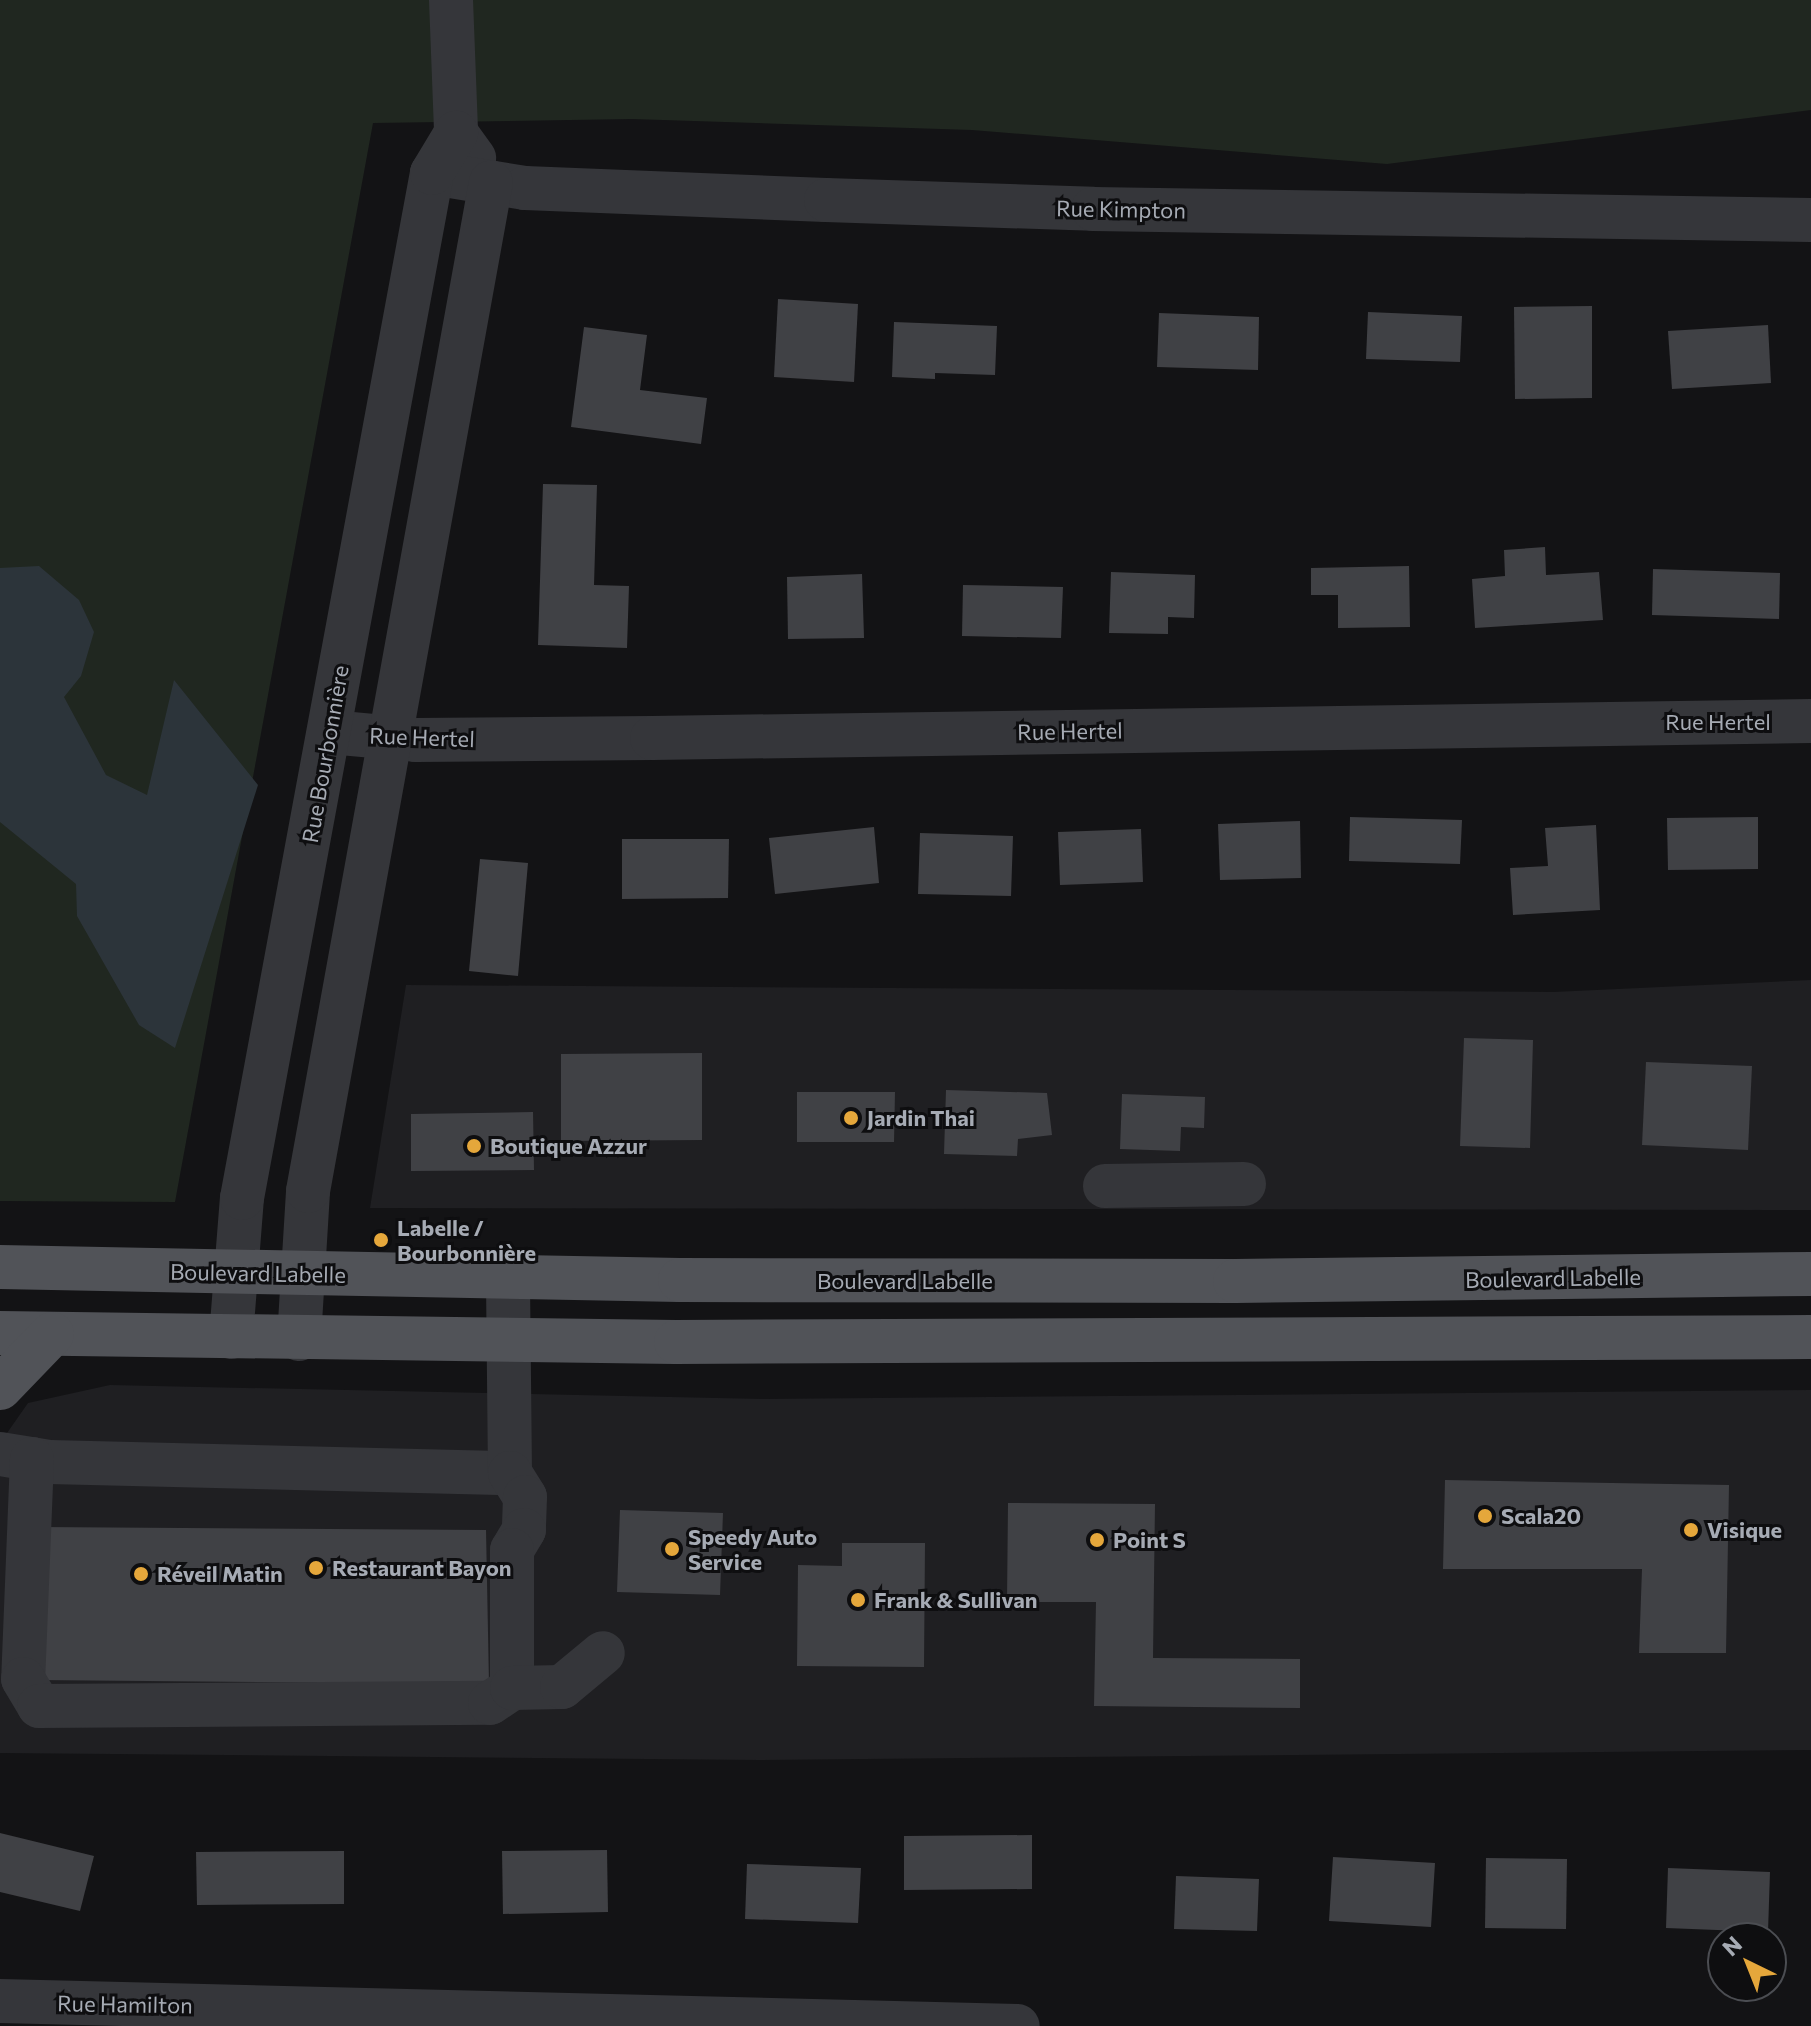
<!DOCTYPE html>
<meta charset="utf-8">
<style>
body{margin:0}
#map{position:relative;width:1811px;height:2026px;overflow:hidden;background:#131315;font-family:Commissioner,sans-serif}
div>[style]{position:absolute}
.built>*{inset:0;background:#1f1f22}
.green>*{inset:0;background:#202720}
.water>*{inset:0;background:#2c343a}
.building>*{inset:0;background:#404145}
.minor>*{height:44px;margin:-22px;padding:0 22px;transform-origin:22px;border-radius:22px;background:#35363a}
.major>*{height:44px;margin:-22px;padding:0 22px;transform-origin:22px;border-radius:22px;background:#515358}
.dots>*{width:22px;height:22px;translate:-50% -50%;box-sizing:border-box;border:4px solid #0e0e10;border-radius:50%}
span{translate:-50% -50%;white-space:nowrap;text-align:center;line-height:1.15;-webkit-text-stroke:6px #0e0e10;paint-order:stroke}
.street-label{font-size:22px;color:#a6abb4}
.poi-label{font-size:22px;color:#a6abb4;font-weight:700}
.left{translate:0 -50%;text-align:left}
.north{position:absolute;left:1707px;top:1922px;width:80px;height:80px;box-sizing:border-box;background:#0e0e10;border:2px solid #4b4d52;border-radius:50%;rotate:317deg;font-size:22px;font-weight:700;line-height:32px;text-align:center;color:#a6abb4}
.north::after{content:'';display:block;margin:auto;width:28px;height:36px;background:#e5a73b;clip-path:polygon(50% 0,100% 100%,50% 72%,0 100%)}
</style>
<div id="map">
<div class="built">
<div style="clip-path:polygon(1811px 980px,1811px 1210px,370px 1208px,406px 985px,1553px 992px)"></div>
<div style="clip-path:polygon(110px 1385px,763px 1399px,1811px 1390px,1811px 1750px,760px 1760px,0 1753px,0 1443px,28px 1403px)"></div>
</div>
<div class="green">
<div style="clip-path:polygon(0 0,1811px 0,1811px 110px,1387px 164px,972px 130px,632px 119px,373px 123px,175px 1202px,0 1201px)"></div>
</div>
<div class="water">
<div style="clip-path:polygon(39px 566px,79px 600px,94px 632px,81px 676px,64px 697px,106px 775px,147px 795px,174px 680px,258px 785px,175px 1048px,139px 1025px,77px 916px,76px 884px,0 822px,0 568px)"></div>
</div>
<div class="building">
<div style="clip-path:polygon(778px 299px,858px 304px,854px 382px,774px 377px)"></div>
<div style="clip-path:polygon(1592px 306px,1592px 398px,1515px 399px,1514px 307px)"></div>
<div style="clip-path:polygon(1368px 312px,1462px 316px,1460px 362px,1366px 359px)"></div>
<div style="clip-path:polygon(1159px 313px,1259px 317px,1258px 370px,1157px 367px)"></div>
<div style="clip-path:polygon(894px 322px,997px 326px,995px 375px,935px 373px,935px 379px,892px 377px)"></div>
<div style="clip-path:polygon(1768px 325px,1771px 383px,1672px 389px,1668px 331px)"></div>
<div style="clip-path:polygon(584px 327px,647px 335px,640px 390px,707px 398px,701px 444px,571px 427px)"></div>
<div style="clip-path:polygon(543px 484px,597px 485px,594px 585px,629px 586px,627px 648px,538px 645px)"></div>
<div style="clip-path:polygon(1545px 547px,1546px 575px,1599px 572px,1603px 620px,1475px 628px,1472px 579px,1505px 576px,1504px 550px)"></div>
<div style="clip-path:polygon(1409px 566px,1410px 627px,1338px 628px,1338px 595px,1311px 595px,1311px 568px)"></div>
<div style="clip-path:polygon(1653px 569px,1780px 573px,1779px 619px,1652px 615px)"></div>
<div style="clip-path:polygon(1111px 572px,1195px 575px,1194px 618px,1168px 617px,1168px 634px,1109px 633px)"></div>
<div style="clip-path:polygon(862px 574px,864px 638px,788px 639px,787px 577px)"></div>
<div style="clip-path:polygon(963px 585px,1063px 587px,1061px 638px,962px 636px)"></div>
<div style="clip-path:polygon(1350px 817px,1462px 820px,1460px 864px,1349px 861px)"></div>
<div style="clip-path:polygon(1758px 817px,1758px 869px,1668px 870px,1667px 818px)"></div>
<div style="clip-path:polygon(1300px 821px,1301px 878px,1220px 880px,1218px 824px)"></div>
<div style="clip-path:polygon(1596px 825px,1600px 910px,1513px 915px,1510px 868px,1548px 866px,1545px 828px)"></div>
<div style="clip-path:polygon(874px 827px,879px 883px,775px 894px,769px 838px)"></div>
<div style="clip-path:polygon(1141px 829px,1143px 882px,1060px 885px,1058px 832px)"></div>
<div style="clip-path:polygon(920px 833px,1013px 836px,1011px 896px,918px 894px)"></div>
<div style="clip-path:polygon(622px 839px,729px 839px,728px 898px,622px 899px)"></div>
<div style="clip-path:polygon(480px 859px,528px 863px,518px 976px,469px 971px)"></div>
<div style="clip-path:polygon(1464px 1038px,1533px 1040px,1530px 1148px,1460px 1146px)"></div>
<div style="clip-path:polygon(702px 1053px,702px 1140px,561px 1141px,561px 1054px)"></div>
<div style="clip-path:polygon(1646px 1062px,1752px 1066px,1748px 1150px,1642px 1145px)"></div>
<div style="clip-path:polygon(946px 1090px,1047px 1093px,1052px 1135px,1018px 1139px,1017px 1156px,944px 1154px)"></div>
<div style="clip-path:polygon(797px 1092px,895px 1092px,894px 1142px,797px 1142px)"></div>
<div style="clip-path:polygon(1122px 1094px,1205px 1097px,1204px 1128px,1181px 1127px,1180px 1151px,1120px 1149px)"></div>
<div style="clip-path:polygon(533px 1112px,534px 1170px,411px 1171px,411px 1114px)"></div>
<div style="clip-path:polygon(1445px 1480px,1729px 1485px,1726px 1653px,1639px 1653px,1642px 1569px,1443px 1569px)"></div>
<div style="clip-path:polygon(1008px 1503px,1155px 1504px,1153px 1658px,1300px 1659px,1300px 1708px,1094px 1706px,1096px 1602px,1007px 1602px)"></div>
<div style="clip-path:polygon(620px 1510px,723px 1513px,720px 1595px,617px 1592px)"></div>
<div style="clip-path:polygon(38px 1527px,486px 1530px,489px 1684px,36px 1680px)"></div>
<div style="clip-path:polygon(842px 1543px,925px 1543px,924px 1667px,797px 1666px,798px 1565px,842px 1566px)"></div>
<div style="clip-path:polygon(0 1833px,94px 1856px,80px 1911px,0 1892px)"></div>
<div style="clip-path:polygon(1032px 1835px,1032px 1889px,904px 1890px,904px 1836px)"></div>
<div style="clip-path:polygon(607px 1850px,608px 1912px,503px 1914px,502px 1851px)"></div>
<div style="clip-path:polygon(344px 1851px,344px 1904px,197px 1905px,196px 1852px)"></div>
<div style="clip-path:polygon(1333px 1857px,1435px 1863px,1431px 1927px,1329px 1921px)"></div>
<div style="clip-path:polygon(1486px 1858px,1567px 1859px,1566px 1929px,1485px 1928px)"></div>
<div style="clip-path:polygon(747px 1864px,861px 1868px,858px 1923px,745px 1919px)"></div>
<div style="clip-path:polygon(1668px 1868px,1770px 1872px,1768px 1932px,1666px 1928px)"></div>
<div style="clip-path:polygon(1176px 1876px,1259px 1879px,1257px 1931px,1174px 1929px)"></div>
</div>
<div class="minor">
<div style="left:451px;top:0;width:133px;rotate:87.8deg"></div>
<div style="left:456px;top:133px;width:31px;rotate:54deg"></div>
<div style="left:432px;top:173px;width:94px;rotate:9.2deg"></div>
<div style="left:525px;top:188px;width:301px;rotate:2.3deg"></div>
<div style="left:826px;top:200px;width:267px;rotate:1.9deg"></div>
<div style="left:1093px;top:209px;width:718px;rotate:0.88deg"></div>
<div style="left:330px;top:732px;width:86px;rotate:5.3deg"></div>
<div style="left:416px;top:740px;width:236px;rotate:-0.5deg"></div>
<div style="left:652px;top:738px;width:1159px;rotate:-0.84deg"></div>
<div style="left:1105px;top:1186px;width:139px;rotate:-0.8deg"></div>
<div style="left:231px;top:1337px;width:139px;rotate:-85.5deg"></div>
<div style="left:242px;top:1198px;width:1042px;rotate:-79.5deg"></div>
<div style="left:432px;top:173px;width:47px;rotate:-59deg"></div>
<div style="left:299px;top:1339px;width:148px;rotate:-86.5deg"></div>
<div style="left:308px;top:1191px;width:1025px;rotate:-79.72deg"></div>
<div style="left:0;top:1454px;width:50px;rotate:9.3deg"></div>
<div style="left:49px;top:1462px;width:461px;rotate:1.4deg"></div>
<div style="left:510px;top:1473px;width:195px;rotate:-90.6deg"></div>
<div style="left:32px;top:1459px;width:220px;rotate:92.3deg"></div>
<div style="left:23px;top:1679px;width:31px;rotate:59deg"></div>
<div style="left:39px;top:1706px;width:451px;rotate:-0.4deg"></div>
<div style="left:490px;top:1703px;width:27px;rotate:-34deg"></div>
<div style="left:510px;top:1473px;width:28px;rotate:58deg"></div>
<div style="left:525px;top:1497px;width:33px;rotate:92deg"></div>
<div style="left:524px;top:1530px;width:23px;rotate:121deg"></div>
<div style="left:512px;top:1550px;width:138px;rotate:90deg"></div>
<div style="left:512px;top:1688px;width:50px;rotate:-1.1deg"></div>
<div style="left:562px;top:1687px;width:53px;rotate:-39.7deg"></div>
<div style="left:0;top:2001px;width:1018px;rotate:1.41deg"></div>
</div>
<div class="major">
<div style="left:0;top:1267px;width:680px;rotate:1.1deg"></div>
<div style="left:680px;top:1280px;width:555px;rotate:0.1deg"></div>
<div style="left:1235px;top:1281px;width:576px;rotate:-0.7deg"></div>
<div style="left:0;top:1333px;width:676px;rotate:0.76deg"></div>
<div style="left:676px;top:1342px;width:1135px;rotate:-0.25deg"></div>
<div style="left:0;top:1388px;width:75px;rotate:-46.1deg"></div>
</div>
<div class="dots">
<div style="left:851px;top:1118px;background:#e5a73b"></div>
<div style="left:474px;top:1146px;background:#e5a73b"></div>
<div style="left:381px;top:1240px;background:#e5a73b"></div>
<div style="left:1485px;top:1516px;background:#e5a73b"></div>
<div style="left:1691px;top:1530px;background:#e5a73b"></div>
<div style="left:1097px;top:1540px;background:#e5a73b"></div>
<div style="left:672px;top:1549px;background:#e5a73b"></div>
<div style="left:316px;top:1568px;background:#e5a73b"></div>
<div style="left:141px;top:1574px;background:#e5a73b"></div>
<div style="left:858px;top:1600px;background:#e5a73b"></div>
</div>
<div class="street-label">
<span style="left:1121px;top:209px;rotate:1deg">Rue Kimpton</span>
<span style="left:1718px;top:722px">Rue Hertel</span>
<span style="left:1070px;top:731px;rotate:-1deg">Rue Hertel</span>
<span style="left:422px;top:737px;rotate:2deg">Rue Hertel</span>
<span style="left:325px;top:754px;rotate:-80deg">Rue Bourbonnière</span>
<span style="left:258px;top:1273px;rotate:1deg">Boulevard Labelle</span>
<span style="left:1553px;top:1278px;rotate:-1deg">Boulevard Labelle</span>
<span style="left:905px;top:1281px">Boulevard Labelle</span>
<span style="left:125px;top:2004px;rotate:1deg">Rue Hamilton</span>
</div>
<div class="poi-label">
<span class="left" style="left:867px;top:1118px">Jardin Thai</span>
<span class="left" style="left:490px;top:1146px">Boutique Azzur</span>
<span class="left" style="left:397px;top:1240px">Labelle /<br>Bourbonnière</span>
<span class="left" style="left:1501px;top:1516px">Scala20</span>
<span class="left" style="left:1707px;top:1530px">Visique</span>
<span class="left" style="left:688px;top:1549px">Speedy Auto<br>Service</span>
<span class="left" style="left:1113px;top:1540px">Point S</span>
<span class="left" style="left:332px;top:1568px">Restaurant Bayon</span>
<span class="left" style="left:157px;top:1574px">Réveil Matin</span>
<span class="left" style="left:874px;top:1600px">Frank &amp; Sullivan</span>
</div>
<div class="north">N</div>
</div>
